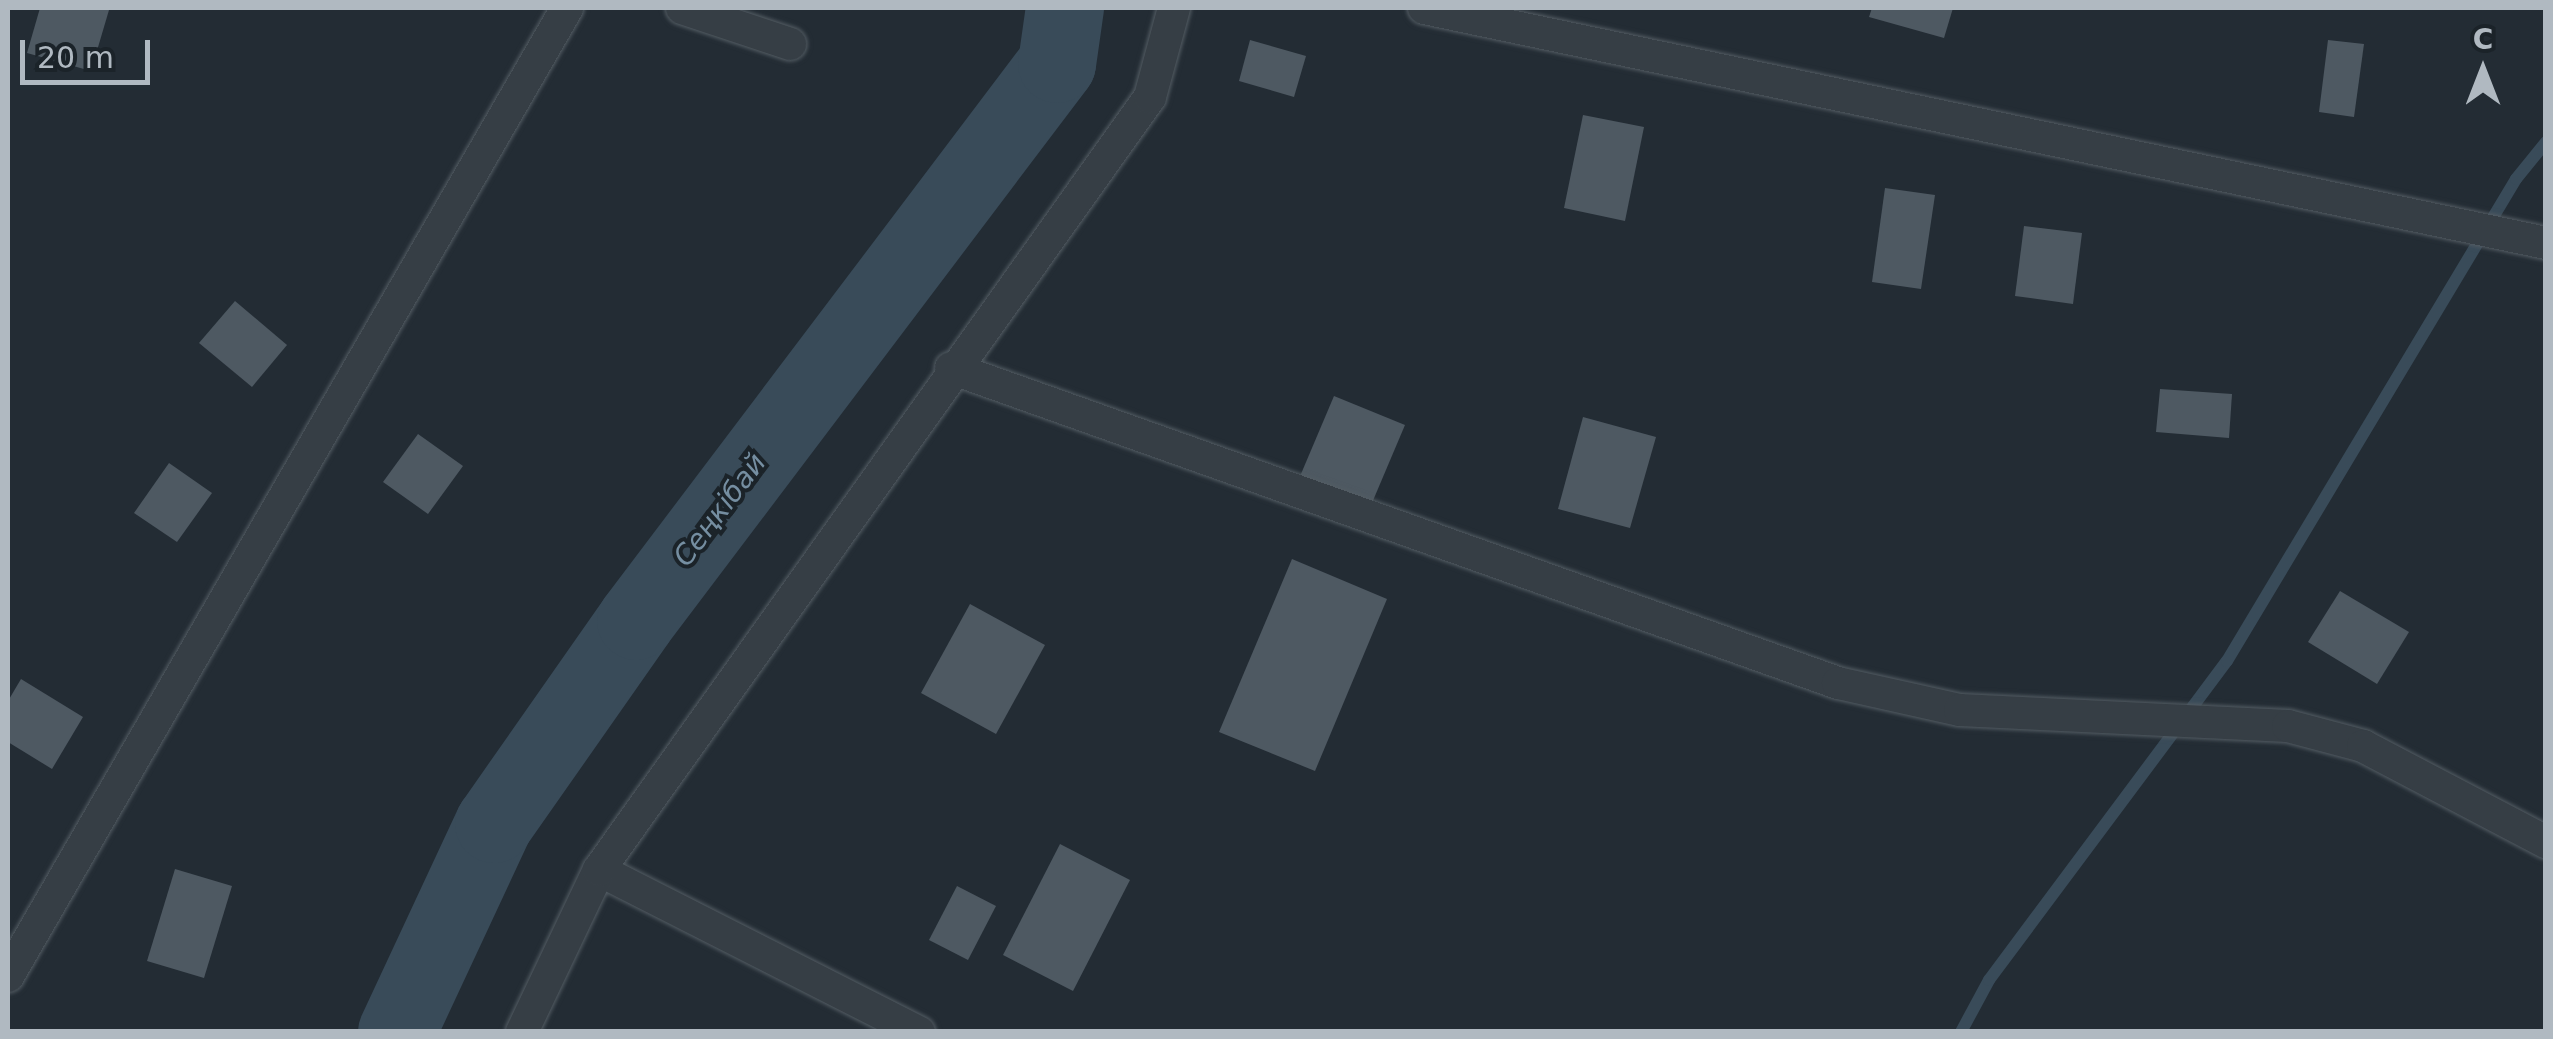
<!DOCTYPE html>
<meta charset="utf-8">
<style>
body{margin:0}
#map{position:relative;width:2553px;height:1039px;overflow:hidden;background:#232c34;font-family:"DejaVu Sans",sans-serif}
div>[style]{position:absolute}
.stream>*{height:12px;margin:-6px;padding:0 6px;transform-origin:6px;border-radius:6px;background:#394b59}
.river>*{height:78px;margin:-39px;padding:0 39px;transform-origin:39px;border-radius:39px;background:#394b59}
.building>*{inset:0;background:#4e5962}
.roads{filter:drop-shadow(0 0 2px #535c63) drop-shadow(0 0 2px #535c63)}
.street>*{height:32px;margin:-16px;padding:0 16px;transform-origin:16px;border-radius:16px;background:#363e45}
span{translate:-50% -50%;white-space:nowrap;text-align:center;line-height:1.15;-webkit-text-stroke:8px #1b2329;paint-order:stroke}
.water-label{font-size:28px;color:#758ea1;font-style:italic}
.frame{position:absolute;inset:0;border:10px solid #b0b9c1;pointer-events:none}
.north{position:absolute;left:2433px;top:20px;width:100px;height:100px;-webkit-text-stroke:8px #1b2329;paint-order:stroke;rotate:0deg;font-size:28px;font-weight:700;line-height:40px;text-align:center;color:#b0b9c1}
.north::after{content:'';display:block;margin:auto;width:35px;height:45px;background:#b0b9c1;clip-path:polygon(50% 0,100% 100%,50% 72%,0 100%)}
.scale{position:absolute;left:20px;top:40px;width:130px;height:45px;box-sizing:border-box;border:5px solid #b0b9c1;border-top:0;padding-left:12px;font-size:30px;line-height:35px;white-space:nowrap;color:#b0b9c1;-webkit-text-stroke:8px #1b2329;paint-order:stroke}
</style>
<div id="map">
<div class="stream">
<div style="left:1961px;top:1032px;width:59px;rotate:-61.7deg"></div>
<div style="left:1989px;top:980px;width:398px;rotate:-53.3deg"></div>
<div style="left:2227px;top:661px;width:562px;rotate:-59.05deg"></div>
<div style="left:2516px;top:179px;width:48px;rotate:-51deg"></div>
</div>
<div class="river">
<div style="left:397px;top:1032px;width:230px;rotate:-65deg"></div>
<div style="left:494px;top:824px;width:248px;rotate:-55deg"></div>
<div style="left:636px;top:621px;width:698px;rotate:-52.92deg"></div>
<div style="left:1057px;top:64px;width:57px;rotate:-81.9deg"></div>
</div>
<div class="building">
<div style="clip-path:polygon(40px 8px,109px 10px,91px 71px,27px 53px)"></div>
<div style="clip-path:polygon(1872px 8px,1953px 8px,1944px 38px,1869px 17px)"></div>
<div style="clip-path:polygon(1250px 40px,1306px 56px,1294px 97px,1239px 81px)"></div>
<div style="clip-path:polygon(2328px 40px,2364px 44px,2354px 117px,2319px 112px)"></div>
<div style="clip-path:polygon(1583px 115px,1644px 127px,1625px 221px,1564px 208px)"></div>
<div style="clip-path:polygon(1885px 188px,1935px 195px,1921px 289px,1872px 282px)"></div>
<div style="clip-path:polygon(2024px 226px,2082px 233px,2073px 304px,2015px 296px)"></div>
<div style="clip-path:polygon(235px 301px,287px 345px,252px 387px,199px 343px)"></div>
<div style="clip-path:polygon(2160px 389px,2232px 394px,2229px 438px,2156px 432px)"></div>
<div style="clip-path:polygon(1334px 396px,1405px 425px,1369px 510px,1298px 481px)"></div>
<div style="clip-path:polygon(1583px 417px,1656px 437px,1630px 528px,1558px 509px)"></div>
<div style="clip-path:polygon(418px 434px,463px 466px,428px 514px,383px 482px)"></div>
<div style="clip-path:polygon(169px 463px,212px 493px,177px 542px,134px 513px)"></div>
<div style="clip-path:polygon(1292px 559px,1387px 599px,1315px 771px,1219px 732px)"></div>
<div style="clip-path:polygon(2340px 591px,2409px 632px,2377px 684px,2308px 642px)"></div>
<div style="clip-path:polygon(970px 604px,1045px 645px,996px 734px,921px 693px)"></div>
<div style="clip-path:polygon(21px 679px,83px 717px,52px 769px,8px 742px,8px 701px)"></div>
<div style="clip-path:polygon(1060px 844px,1130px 880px,1073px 991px,1003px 955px)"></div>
<div style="clip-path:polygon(175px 869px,232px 886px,204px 978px,147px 961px)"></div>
<div style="clip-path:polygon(957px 886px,996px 906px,968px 960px,929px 940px)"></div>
</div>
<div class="roads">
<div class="street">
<div style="left:682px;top:8px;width:114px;rotate:18.4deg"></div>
<div style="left:1424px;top:8px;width:1146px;rotate:11.83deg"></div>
<div style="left:951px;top:368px;width:941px;rotate:19.55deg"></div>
<div style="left:1838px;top:683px;width:125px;rotate:12.5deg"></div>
<div style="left:1960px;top:710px;width:328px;rotate:2.8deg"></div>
<div style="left:2288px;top:726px;width:78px;rotate:14.9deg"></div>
<div style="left:2363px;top:746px;width:207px;rotate:27.7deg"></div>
<div style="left:599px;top:870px;width:359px;rotate:26.9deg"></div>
<div style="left:8px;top:976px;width:1118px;rotate:-59.99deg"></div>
<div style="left:522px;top:1032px;width:179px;rotate:-64.6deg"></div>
<div style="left:599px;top:870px;width:949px;rotate:-54.52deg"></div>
<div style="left:1150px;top:97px;width:92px;rotate:-74.9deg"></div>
</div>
</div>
<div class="water-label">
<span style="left:720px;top:510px;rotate:-53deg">Сеңкібай</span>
</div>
<div class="frame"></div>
<div class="north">С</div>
<div class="scale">20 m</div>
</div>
